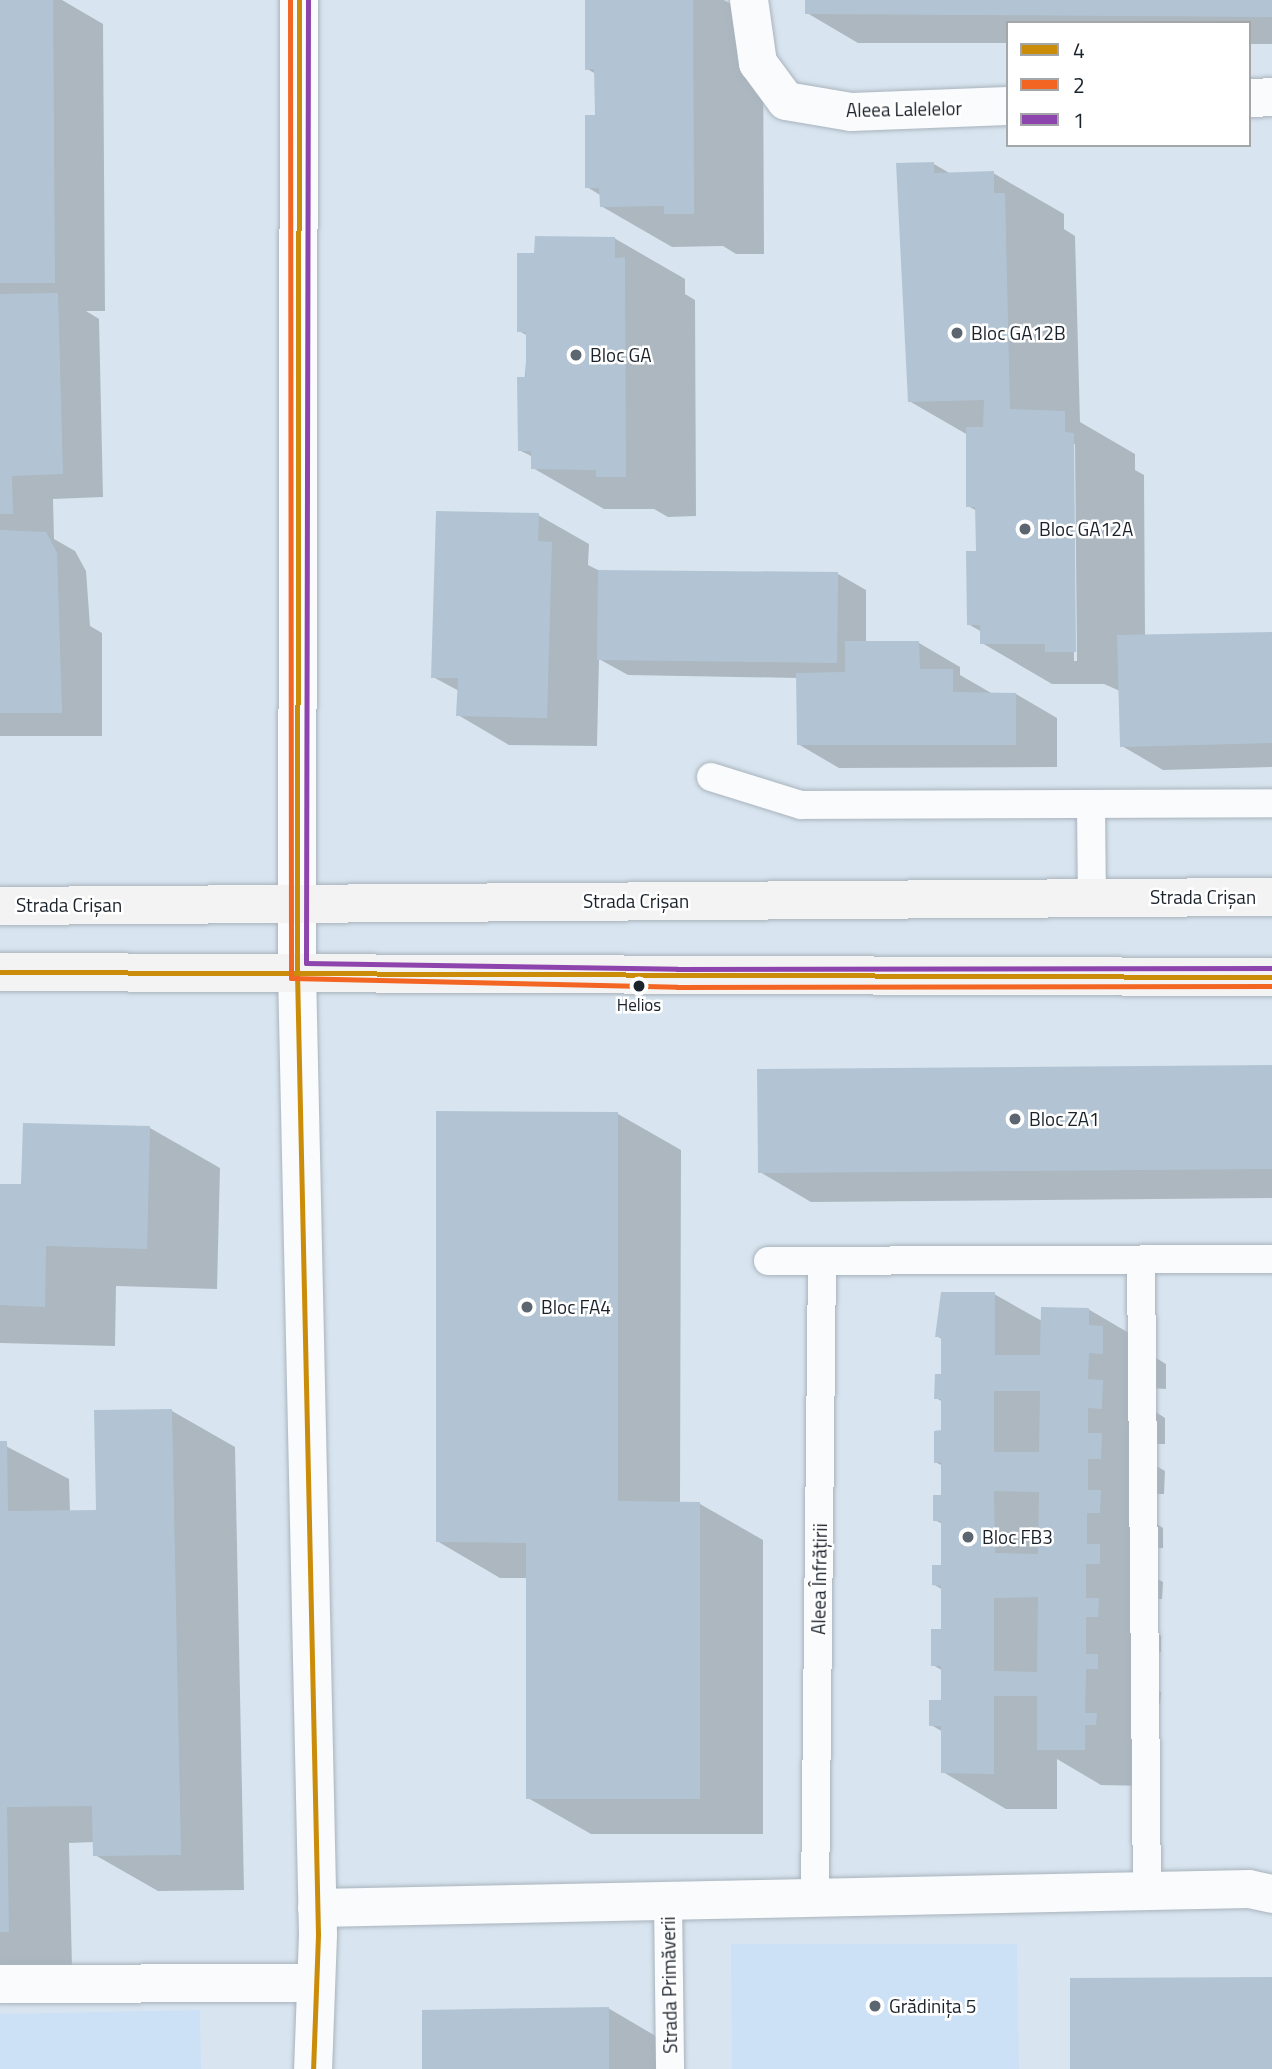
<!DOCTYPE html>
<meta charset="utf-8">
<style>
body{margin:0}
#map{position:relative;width:1272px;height:2069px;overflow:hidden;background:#d8e5f0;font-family:"Titillium Web",sans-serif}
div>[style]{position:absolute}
.built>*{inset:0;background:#cce1f6}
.shadow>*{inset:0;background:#0003}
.building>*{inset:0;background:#b2c4d4}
.roads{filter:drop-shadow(0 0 2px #a9b3bc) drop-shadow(0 0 2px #a9b3bc)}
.service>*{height:28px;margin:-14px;padding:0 14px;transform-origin:14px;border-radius:14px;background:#f9fbfd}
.minor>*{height:38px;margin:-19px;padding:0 19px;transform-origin:19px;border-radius:19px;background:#f9fbfd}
.tertiary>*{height:38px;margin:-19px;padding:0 19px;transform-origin:19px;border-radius:19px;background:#f9fbfd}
.secondary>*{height:38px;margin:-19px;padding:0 19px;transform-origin:19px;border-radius:19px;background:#f4f3f4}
.bus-1>*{height:5px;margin:-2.5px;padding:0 2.5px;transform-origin:2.5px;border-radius:2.5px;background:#cb8c09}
.bus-2>*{height:5px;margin:-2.5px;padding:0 2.5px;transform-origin:2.5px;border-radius:2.5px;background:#f26522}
.bus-3>*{height:5px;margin:-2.5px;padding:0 2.5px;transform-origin:2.5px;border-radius:2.5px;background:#8e44ad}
.dots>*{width:19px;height:19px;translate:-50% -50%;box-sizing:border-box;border:4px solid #fff;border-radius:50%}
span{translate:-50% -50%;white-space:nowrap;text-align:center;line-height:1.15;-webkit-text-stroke:5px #fff;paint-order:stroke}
.bus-label{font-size:17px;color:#1a222b}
.street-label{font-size:19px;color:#1a222b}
.poi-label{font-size:19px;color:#1a222b}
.left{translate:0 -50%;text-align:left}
.legend{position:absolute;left:1006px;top:21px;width:245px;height:126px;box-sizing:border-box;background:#fff;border:2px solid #a3a7aa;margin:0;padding:9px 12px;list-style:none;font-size:21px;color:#1a222b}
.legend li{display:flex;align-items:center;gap:14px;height:35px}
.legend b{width:35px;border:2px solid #a3a7aa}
</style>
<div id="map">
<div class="built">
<div style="clip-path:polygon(731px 1944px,1017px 1944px,1019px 2069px,732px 2069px)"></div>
<div style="clip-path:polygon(200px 2010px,201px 2069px,0 2069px,0 2014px)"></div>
</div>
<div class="shadow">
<div style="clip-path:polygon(0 0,62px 0,103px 24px,105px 311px,86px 311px,99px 319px,103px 497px,53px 499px,54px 539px,75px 551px,86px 571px,90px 626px,102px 633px,102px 736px,0 736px)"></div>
<div style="clip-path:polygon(586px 0,724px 0,753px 17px,763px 38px,764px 254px,736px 254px,723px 246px,672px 247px,601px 206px,600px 195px,587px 187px,596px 117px,596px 74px,587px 69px)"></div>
<div style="clip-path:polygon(807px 0,1272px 0,1272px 44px,1249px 44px,1249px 23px,1008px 23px,1008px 43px,858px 43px,807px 13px)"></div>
<div style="clip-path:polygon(evenodd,934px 164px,951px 174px,993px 173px,1064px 214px,1064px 229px,1075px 236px,1080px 422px,1135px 454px,1135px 470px,1144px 475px,1145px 636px,1272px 633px,1272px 767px,1163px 770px,1122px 746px,1120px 691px,1104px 684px,1052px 684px,982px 643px,982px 632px,968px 624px,978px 553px,977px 511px,968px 506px,968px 435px,909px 401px,934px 164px,1072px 444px,1075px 444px,1077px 661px,1074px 661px,1072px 444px)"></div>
<div style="clip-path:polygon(614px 238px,685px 279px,685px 294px,695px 300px,696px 516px,668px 517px,654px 509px,604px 509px,533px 468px,533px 457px,519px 450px,528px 336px,519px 331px,535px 255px)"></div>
<div style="clip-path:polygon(538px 515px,589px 544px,588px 565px,600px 571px,838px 574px,866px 590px,866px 643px,919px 643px,960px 667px,960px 675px,993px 694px,1016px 694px,1057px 718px,1057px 767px,839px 768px,798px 744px,798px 678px,628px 675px,599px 659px,597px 746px,509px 745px,458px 715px,459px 691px,433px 677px)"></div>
<div style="clip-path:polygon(1272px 1067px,1272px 1198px,811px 1202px,760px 1172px)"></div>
<div style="clip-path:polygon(618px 1114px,681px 1150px,680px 1503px,700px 1504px,763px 1540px,763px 1834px,591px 1834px,528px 1798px,528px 1578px,500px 1578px,437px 1541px)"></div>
<div style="clip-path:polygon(150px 1128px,220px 1168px,217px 1289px,116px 1286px,115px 1346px,0 1343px,0 1185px,23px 1186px)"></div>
<div style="clip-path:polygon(994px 1294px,1042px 1321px,1088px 1309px,1151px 1346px,1151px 1355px,1166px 1364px,1166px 1389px,1151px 1388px,1151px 1409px,1165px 1418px,1165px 1444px,1151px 1444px,1151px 1463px,1165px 1471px,1164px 1494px,1150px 1494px,1150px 1520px,1163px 1528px,1163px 1548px,1150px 1548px,1149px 1574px,1163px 1582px,1162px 1599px,1149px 1599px,1149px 1629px,1161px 1636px,1161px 1652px,1148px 1652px,1148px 1685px,1161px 1692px,1160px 1704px,1148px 1705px,1147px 1786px,1101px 1785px,1057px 1759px,1057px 1809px,1006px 1809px,943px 1772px,943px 1732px,931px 1725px,943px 1701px,943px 1671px,933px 1665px,943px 1631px,943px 1590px,933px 1584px,943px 1567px,943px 1524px,934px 1520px,943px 1497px,943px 1466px,935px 1462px,943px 1432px,943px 1402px,936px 1398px,943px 1376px,943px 1340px,937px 1336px)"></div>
<div style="clip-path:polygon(172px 1411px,235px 1447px,244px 1890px,158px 1891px,95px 1855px,95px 1842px,69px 1843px,72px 1967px,0 1969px,0 1443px,69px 1479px,70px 1512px,98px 1512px)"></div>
<div style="clip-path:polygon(608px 2008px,659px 2038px,659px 2069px,424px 2069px)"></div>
</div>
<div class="building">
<div style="clip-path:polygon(0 0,53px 0,55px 283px,0 283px)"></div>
<div style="clip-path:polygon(585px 0,693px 0,694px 214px,664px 214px,664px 206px,600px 207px,599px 188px,585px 188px,585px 115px,595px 115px,594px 69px,585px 70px)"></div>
<div style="clip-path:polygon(805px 0,1272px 0,1272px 17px,805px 14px)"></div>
<div style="clip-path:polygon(934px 162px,934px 173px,994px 171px,994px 193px,1005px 193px,1010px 409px,1065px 411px,1065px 432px,1074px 433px,1076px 652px,1045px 652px,1045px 644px,980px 644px,980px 625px,967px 625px,966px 551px,976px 551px,975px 507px,966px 507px,966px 427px,983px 427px,984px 400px,908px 402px,896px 163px)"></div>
<div style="clip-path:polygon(535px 236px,615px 237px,615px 258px,625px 257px,626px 477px,596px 477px,596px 470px,531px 469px,531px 451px,518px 451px,517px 377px,526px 377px,526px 332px,517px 332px,517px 253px,534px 253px)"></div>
<div style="clip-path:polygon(58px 293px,63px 474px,12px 476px,13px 514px,0 514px,0 294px)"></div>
<div style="clip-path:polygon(436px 511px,539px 513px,538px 541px,552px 542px,547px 718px,456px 716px,458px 678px,431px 678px)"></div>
<div style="clip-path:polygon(0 530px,46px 532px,57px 553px,62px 713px,0 713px)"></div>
<div style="clip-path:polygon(598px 570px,838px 572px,837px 663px,597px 660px)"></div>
<div style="clip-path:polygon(1272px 632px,1272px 743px,1120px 747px,1117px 635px)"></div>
<div style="clip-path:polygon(845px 641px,919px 641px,920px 669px,953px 669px,953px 692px,1016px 693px,1016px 745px,797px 745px,796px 673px,845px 672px)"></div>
<div style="clip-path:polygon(1272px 1065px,1272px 1169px,758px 1173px,757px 1069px)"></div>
<div style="clip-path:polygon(436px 1111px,618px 1112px,618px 1501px,700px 1502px,700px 1799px,526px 1799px,526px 1543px,436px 1542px)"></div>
<div style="clip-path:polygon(23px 1123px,150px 1126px,147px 1249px,46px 1246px,45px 1307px,0 1305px,0 1184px,21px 1184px)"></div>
<div style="clip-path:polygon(evenodd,941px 1292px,995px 1292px,995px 1355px,1040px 1355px,1041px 1307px,1089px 1308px,1089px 1325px,1103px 1326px,1103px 1354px,1089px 1353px,1088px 1379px,1103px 1380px,1102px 1409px,1088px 1408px,1088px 1433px,1102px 1433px,1101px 1459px,1088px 1459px,1088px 1490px,1101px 1490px,1100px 1513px,1087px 1513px,1087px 1544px,1100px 1544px,1100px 1564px,1086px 1564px,1086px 1598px,1099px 1598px,1098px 1617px,1086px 1617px,1086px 1654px,1098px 1654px,1098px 1669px,1086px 1669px,1085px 1713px,1097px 1713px,1096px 1725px,1085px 1725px,1085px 1750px,1037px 1750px,1037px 1696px,994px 1696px,994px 1774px,941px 1773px,941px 1726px,929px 1726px,929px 1700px,941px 1700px,941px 1666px,931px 1666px,931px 1629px,941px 1629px,941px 1586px,932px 1585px,932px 1565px,941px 1565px,941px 1521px,933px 1521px,933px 1495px,941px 1495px,941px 1462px,934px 1463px,934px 1431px,941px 1430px,941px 1399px,934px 1399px,935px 1374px,941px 1374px,941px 1337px,935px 1337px,941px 1292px,994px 1391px,1040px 1391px,1039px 1452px,994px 1452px,994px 1391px,941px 1292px,994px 1491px,1039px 1492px,1038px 1554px,995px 1553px,994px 1491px,941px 1292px,1038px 1597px,1037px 1672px,994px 1671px,994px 1598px,1038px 1597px)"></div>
<div style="clip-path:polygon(172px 1409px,181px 1855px,93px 1856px,92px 1806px,7px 1807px,9px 1932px,0 1932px,0 1441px,7px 1441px,8px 1511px,96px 1510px,94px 1410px)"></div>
<div style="clip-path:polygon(1272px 1977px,1272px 2069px,1070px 2069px,1070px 1978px)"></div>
<div style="clip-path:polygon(609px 2007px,609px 2069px,422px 2069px,422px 2010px)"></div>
</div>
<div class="roads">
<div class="service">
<div style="left:711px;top:777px;width:94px;rotate:17.3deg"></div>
<div style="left:801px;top:805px;width:471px;rotate:-0.2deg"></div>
<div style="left:1091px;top:807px;width:91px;rotate:89.4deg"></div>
<div style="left:1141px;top:1260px;width:632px;rotate:89.46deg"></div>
<div style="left:768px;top:1261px;width:504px;rotate:-0.23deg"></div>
<div style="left:815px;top:1898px;width:637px;rotate:-89.37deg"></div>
<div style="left:668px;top:1901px;width:168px;rotate:89.3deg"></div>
</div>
<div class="minor">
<div style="left:749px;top:0;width:64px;rotate:81.9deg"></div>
<div style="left:758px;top:63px;width:47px;rotate:53.6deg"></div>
<div style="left:786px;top:101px;width:66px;rotate:9.6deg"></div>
<div style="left:851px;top:112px;width:157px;rotate:-2.2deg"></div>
<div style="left:1249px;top:98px;width:23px;rotate:-2deg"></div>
<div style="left:317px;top:1908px;width:932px;rotate:-1.17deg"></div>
<div style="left:1249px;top:1889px;width:24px;rotate:12deg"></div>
<div style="left:0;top:1984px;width:315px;rotate:-0.2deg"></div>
</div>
<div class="tertiary">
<div style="left:299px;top:0;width:972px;rotate:90.12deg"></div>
<div style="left:297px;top:972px;width:963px;rotate:88.75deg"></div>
<div style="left:318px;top:1935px;width:134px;rotate:92.1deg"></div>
</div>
<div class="secondary">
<div style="left:0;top:906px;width:1272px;rotate:-0.41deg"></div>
<div style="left:0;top:972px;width:1272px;rotate:0.23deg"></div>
</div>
</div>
<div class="bus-1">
<div style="left:299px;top:0;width:972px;rotate:90.12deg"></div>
<div style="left:297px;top:972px;width:963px;rotate:88.75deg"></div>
<div style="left:318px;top:1935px;width:134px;rotate:92.1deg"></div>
<div style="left:0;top:972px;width:1272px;rotate:0.23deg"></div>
</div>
<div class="bus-2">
<div style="left:290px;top:0;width:978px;rotate:89.94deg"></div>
<div style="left:291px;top:978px;width:386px;rotate:1.3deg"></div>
<div style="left:677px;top:987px;width:595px;rotate:-0.1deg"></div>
</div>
<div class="bus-3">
<div style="left:308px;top:0;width:963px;rotate:90.12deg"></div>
<div style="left:306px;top:963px;width:371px;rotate:0.9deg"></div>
<div style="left:677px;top:969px;width:595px;rotate:-0.1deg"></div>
</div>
<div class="dots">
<div style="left:957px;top:333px;background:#5c6670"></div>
<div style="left:576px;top:355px;background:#5c6670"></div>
<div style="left:1025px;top:529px;background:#5c6670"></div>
<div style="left:639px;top:986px;background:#1a222b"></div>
<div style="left:1015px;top:1119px;background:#5c6670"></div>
<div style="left:527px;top:1307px;background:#5c6670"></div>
<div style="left:968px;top:1537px;background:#5c6670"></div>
<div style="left:875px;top:2006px;background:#5c6670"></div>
</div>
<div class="bus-label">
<span style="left:639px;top:1006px">Helios</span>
</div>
<div class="street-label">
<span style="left:904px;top:109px;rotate:-1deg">Aleea Lalelelor</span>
<span style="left:1203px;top:897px">Strada Crișan</span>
<span style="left:636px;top:901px">Strada Crișan</span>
<span style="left:69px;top:905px">Strada Crișan</span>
<span style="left:819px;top:1579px;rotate:-89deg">Aleea Înfrățirii</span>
<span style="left:669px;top:1985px;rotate:-91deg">Strada Primăverii</span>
</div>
<div class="poi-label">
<span class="left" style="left:971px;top:333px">Bloc GA12B</span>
<span class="left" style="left:590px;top:355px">Bloc GA</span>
<span class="left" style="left:1039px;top:529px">Bloc GA12A</span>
<span class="left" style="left:1029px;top:1119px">Bloc ZA1</span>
<span class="left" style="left:541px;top:1307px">Bloc FA4</span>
<span class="left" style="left:982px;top:1537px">Bloc FB3</span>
<span class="left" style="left:889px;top:2006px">Grădinița 5</span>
</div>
<ul class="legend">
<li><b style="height:9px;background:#cb8c09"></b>4</li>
<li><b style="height:9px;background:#f26522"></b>2</li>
<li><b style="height:9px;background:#8e44ad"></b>1</li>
</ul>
</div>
